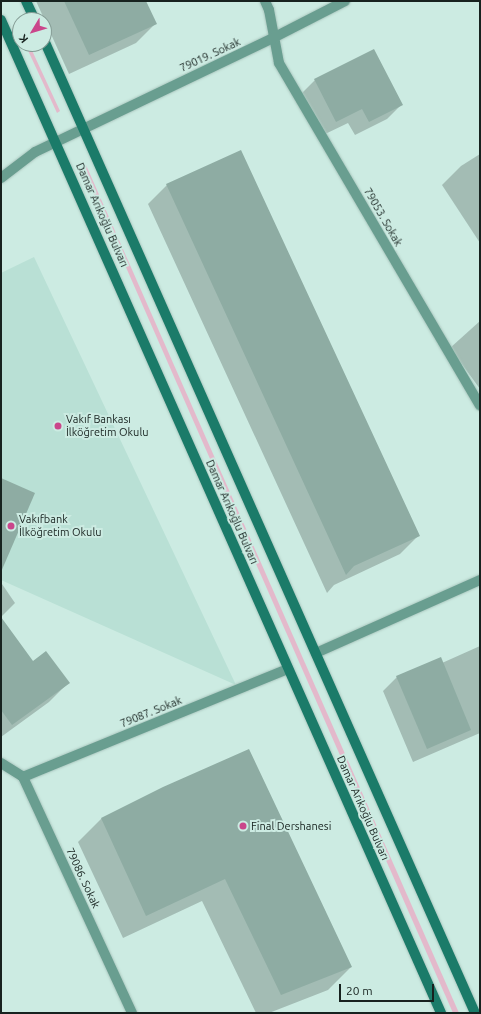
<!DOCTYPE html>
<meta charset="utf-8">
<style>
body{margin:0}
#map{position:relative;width:481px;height:1014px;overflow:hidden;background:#ccebe2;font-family:Ubuntu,sans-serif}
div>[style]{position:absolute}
.built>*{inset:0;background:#b9e0d5}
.green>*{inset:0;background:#e3b9cb}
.shadow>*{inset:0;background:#0003}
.building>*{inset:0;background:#8eaca3}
.roads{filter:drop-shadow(0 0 1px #abc7bf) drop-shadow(0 0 1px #abc7bf)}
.minor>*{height:10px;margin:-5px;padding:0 5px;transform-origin:5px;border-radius:5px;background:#699e90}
.secondary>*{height:10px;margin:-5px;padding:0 5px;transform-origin:5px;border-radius:5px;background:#1b7b69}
.dots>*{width:11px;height:11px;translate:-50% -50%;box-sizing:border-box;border:2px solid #ccebe2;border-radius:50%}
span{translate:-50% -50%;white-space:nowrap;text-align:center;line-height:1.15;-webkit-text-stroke:4px #ccebe2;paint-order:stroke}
.street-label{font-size:11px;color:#17221f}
.poi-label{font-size:11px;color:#17221f}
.left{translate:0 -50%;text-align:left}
.frame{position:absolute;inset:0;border:2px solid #17221f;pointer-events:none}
.north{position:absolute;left:12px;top:12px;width:40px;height:40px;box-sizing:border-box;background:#ccebe2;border:1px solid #849b94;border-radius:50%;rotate:232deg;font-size:11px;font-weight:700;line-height:16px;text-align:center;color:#17221f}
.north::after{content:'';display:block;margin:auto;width:14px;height:18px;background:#ca468b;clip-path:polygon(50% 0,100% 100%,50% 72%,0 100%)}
.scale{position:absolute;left:339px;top:984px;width:95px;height:18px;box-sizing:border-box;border:2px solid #17221f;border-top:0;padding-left:5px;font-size:12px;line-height:14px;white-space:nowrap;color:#17221f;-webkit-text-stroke:3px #ccebe2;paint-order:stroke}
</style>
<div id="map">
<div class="built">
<div style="clip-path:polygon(34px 257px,236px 685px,1px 580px,1px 273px)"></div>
</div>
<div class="green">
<div style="clip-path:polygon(25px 44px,29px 44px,60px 111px,57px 113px)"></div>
<div style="clip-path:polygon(86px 165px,459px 1013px,453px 1013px,82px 167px)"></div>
</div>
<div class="shadow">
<div style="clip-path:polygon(36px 1px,145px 1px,155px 24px,136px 43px,69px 74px)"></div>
<div style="clip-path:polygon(315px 80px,401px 105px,387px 119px,355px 135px,348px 123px,321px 136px,301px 94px)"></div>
<div style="clip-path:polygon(480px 154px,480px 243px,442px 185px,461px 166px)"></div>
<div style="clip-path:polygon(167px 185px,419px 535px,400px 554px,334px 585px,327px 593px,148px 204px)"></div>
<div style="clip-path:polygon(480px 321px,480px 389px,450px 348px)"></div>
<div style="clip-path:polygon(2px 584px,15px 603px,1px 617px,1px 585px)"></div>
<div style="clip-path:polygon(1px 619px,32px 662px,68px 683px,49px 702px,1px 737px)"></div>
<div style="clip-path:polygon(480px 646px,480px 733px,413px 762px,383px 691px,397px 677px,442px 663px)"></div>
<div style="clip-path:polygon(163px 788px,351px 967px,328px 990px,269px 1013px,256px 1013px,202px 901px,123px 938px,78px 842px,101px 819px)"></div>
</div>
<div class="building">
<div style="clip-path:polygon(64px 1px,146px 1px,157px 24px,89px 55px)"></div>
<div style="clip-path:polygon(374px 49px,403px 105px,369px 122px,362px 109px,336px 122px,314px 79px)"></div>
<div style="clip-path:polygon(241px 150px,420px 536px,354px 566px,346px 575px,166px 184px)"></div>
<div style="clip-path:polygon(1px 478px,35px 493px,1px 572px)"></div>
<div style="clip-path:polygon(1px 617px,33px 661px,46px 651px,70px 683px,12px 725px,1px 710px)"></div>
<div style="clip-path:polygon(441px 657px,471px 730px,427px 749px,396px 676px)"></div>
<div style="clip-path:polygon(249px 749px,352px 967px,281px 995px,225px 879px,146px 916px,101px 818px,163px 787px)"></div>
</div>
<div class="roads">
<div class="minor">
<div style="left:265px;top:1px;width:10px;rotate:66deg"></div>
<div style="left:269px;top:10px;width:54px;rotate:79.3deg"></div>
<div style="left:279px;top:63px;width:397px;rotate:59.6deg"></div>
<div style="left:1px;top:178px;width:43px;rotate:-37.4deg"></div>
<div style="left:35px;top:152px;width:264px;rotate:-25.6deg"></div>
<div style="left:273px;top:38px;width:81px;rotate:-27.2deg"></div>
<div style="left:316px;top:653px;width:180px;rotate:-24deg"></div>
<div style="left:1px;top:763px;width:26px;rotate:32deg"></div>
<div style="left:23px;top:777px;width:260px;rotate:65.2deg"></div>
<div style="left:23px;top:777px;width:285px;rotate:-22.2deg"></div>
</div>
<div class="secondary">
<div style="left:26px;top:1px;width:21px;rotate:65deg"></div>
<div style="left:1px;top:20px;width:1086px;rotate:66.1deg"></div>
<div style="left:44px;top:40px;width:1064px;rotate:66.11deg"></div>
</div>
</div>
<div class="dots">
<div style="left:58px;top:426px;background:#ca468b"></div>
<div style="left:11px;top:526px;background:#ca468b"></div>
<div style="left:243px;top:826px;background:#ca468b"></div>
</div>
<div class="street-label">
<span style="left:210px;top:55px;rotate:-25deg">79019. Sokak</span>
<span style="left:102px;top:215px;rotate:66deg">Damar Arıkoğlu Bulvarı</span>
<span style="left:383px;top:217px;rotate:60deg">79053. Sokak</span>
<span style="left:232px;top:512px;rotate:66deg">Damar Arıkoğlu Bulvarı</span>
<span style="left:151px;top:712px;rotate:-22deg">79087. Sokak</span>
<span style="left:363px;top:808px;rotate:66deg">Damar Arıkoğlu Bulvarı</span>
<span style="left:83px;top:878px;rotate:65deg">79086. Sokak</span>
</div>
<div class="poi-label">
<span class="left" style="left:66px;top:426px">Vakıf Bankası<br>İlköğretim Okulu</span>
<span class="left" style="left:19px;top:526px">Vakıfbank<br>İlköğretim Okulu</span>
<span class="left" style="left:251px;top:826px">Final Dershanesi</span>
</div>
<div class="frame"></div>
<div class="north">K</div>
<div class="scale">20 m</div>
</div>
